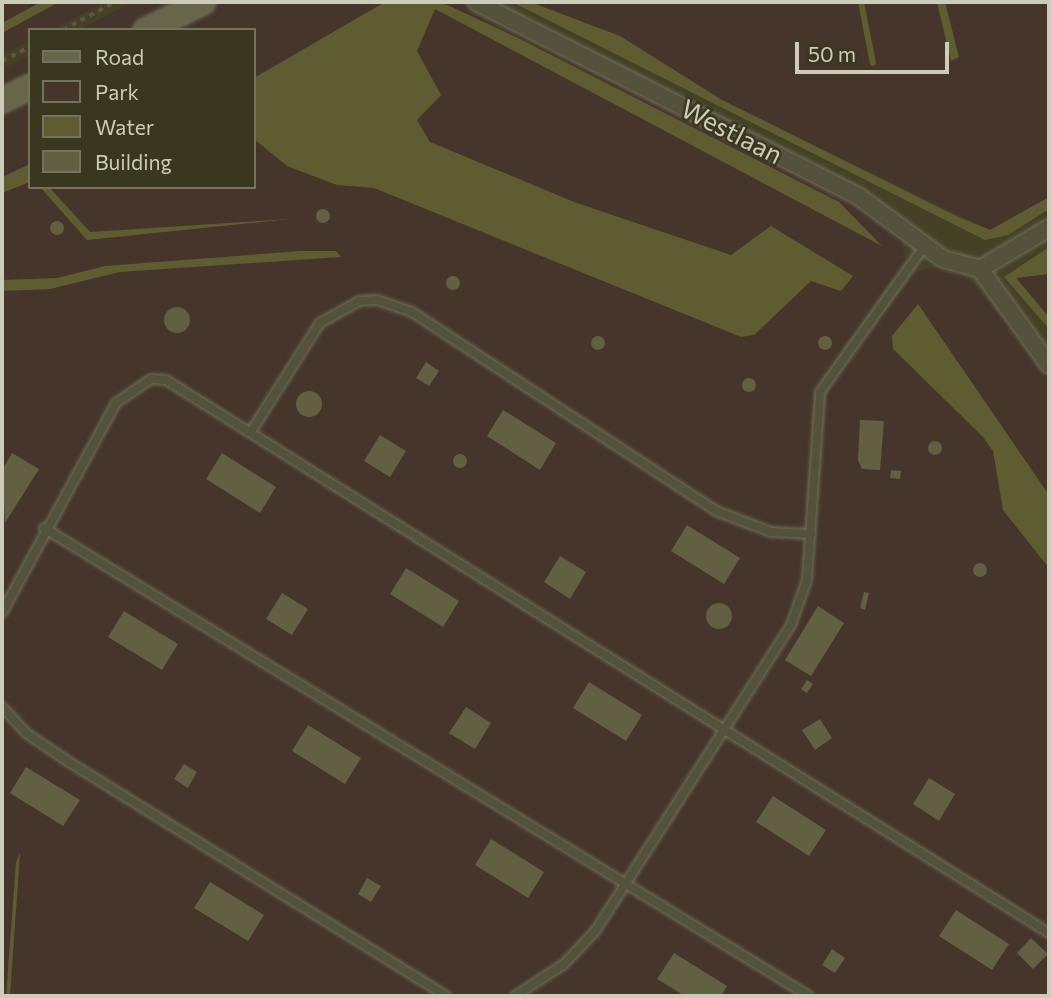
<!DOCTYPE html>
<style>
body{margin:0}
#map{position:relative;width:1051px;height:998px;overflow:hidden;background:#444127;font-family:Commissioner,sans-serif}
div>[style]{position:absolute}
.green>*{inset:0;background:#45352a}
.water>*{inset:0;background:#605c32}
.stream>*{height:6px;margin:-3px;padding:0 3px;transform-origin:3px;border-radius:3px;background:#605c32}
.building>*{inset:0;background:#635f43}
.round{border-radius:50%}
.path>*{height:3.5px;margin-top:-1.75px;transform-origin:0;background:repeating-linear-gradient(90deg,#615248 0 5px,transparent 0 10px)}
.roads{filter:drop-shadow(0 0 2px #716f5b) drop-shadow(0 0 2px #716f5b)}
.lane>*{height:8px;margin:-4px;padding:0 4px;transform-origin:4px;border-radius:4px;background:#54513c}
.street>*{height:16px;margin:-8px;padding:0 8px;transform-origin:8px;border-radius:8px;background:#54513c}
.secondary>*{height:23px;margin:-11.5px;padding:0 11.5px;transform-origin:11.5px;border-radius:11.5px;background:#67654a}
span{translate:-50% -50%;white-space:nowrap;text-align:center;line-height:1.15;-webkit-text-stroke:5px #393720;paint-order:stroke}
.street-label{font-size:26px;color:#cdccba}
.frame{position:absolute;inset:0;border:4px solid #cdccba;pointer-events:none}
.legend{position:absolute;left:28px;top:28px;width:228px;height:161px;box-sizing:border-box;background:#393720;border:2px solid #74735e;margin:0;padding:9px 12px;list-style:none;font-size:21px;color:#cdccba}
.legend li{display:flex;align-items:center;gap:14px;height:35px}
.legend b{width:35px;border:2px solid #74735e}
.scale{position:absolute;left:795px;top:42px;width:154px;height:32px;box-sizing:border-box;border:4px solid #cdccba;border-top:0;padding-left:9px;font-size:21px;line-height:24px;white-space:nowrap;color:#cdccba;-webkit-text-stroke:5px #393720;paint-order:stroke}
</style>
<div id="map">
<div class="green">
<div style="clip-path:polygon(2px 2px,41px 2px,2px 23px)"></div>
<div style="clip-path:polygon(59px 2px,105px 2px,52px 30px,30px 30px,30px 41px,2px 54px,2px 33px)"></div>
<div style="clip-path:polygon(133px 2px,183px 2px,126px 30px,79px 30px)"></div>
<div style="clip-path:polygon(221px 2px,465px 2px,853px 200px,901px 236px,905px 260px,814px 391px,806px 509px,818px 509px,825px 404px,835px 374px,917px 271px,945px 265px,967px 277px,1049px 371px,1049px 996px,2px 996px,2px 111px,30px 97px,30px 187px,254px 187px,254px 30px,164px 30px)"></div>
<div style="clip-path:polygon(530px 2px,937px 2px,949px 55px,958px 57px,945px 2px,1049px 2px,1049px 197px,990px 230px,722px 100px,620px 36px)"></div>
<div style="clip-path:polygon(30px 55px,30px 77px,2px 91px,2px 69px)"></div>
<div style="clip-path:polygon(1049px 274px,1049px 317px,1015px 277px)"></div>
</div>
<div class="water">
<div style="clip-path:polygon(41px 2px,59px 2px,2px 33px,2px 23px)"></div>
<div style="clip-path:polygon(385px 2px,441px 2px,520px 39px,839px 202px,882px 246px,435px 9px,417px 51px,441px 95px,417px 120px,430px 142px,574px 202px,731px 255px,771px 226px,853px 276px,841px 291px,811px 281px,754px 335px,741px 337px,374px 188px,337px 185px,287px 166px,254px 139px,254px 78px)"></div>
<div style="clip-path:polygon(512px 2px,530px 2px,620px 36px,722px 100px,956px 216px,990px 230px,1049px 197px,1049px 209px,1008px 235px,985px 240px)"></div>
<div style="clip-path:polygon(937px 2px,945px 2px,959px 57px,951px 61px)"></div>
<div style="clip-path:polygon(30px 164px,30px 182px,2px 193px,2px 177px)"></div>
<div style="clip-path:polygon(40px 187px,49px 187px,90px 232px,289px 219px,87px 240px)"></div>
<div style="clip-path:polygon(1049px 247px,1049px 274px,1016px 278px,1049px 317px,1049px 329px,1004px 277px)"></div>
<div style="clip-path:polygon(300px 251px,336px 251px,341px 257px,120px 272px,50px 289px,2px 291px,2px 280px,57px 278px,105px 266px)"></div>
<div style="clip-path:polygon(918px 304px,1049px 495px,1049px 568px,1003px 510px,993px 451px,983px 437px,893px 349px,892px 336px)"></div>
<div style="clip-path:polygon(20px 853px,10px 996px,6px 996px,16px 862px)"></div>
</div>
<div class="stream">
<div style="left:861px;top:2px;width:62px;rotate:78.9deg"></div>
</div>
<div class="building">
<div class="round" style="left:316px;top:209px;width:14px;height:14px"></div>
<div class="round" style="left:50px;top:221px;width:14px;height:14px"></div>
<div class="round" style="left:446px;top:276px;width:14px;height:14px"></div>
<div class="round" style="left:164px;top:307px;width:26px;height:26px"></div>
<div class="round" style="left:818px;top:336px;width:14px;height:14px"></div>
<div class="round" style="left:591px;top:336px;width:14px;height:14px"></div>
<div style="clip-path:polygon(426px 362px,439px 371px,429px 386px,416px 378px)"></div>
<div class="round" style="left:742px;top:378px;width:14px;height:14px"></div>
<div class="round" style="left:296px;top:391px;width:26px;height:26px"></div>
<div style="clip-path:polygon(503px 410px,556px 443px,540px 470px,487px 436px)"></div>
<div style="clip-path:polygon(860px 420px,884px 421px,880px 470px,862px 469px,858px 460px)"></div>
<div style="clip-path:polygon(380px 435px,406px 451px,390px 477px,364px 461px)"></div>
<div class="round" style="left:928px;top:441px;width:14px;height:14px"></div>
<div style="clip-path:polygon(12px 453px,39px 469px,5px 523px,2px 470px)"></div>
<div style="clip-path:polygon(222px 453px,276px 487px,260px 513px,206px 479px)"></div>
<div class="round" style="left:453px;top:454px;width:14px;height:14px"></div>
<div style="clip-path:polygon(891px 470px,901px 471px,900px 479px,890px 478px)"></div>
<div style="clip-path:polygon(687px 525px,740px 558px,724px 584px,671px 551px)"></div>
<div style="clip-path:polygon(560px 556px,586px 572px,570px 599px,544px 582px)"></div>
<div class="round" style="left:973px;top:563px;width:14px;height:14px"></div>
<div style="clip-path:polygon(406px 568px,459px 601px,443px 627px,390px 594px)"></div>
<div style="clip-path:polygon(864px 592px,869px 593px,865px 610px,860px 608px)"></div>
<div style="clip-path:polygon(282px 593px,308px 609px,292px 635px,266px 619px)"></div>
<div class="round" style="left:706px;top:603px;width:26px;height:26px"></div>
<div style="clip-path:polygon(818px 606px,844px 623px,811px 676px,785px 660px)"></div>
<div style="clip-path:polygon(124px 611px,178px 644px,162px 670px,108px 637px)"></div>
<div style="clip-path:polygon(807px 680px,813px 684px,807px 693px,801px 689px)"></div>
<div style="clip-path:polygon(589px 682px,642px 715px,626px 741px,573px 708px)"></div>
<div style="clip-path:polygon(466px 707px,491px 723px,475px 749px,449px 733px)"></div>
<div style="clip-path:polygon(820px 719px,832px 738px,815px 750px,802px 730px)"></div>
<div style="clip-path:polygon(308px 725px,361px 758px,345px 784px,292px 751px)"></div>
<div style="clip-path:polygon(184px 764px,197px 772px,188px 788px,174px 779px)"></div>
<div style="clip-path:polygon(26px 767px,80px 800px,63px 826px,10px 793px)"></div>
<div style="clip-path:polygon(929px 778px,955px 794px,939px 821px,913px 804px)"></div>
<div style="clip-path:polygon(773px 796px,826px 830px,809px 856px,756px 822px)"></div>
<div style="clip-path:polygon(491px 839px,544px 872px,528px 898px,475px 865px)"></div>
<div style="clip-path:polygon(367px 878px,381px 886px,371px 902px,358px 894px)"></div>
<div style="clip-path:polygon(210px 882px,264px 915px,248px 941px,194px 908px)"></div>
<div style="clip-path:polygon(956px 910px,1009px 944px,992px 970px,939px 936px)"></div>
<div style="clip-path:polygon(1031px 938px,1048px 954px,1033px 969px,1017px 953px)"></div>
<div style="clip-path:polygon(832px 949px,845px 958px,835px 973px,822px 965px)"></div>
<div style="clip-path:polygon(674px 953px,727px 986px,721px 996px,685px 996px,657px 979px)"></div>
</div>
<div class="path">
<div style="left:63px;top:30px;width:59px;rotate:-28.3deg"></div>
<div style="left:2px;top:61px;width:31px;rotate:-27deg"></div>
</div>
<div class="roads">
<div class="lane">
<div style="left:252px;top:430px;width:127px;rotate:-57.6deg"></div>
<div style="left:320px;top:323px;width:45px;rotate:-29.4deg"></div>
<div style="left:359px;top:301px;width:18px;rotate:-3deg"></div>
<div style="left:377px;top:300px;width:37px;rotate:19deg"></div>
<div style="left:412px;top:312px;width:363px;rotate:33.2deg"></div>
<div style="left:716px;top:511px;width:59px;rotate:20.9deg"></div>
<div style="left:771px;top:532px;width:40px;rotate:2.9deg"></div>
<div style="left:44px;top:528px;width:897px;rotate:31.46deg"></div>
<div style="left:2px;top:613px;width:239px;rotate:-61.5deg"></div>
<div style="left:116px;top:403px;width:42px;rotate:-34.4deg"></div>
<div style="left:151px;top:379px;width:15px;rotate:4deg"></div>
<div style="left:166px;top:380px;width:1042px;rotate:32.06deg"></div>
<div style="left:2px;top:707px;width:35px;rotate:47deg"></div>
<div style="left:26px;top:733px;width:52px;rotate:34deg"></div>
<div style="left:69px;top:762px;width:444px;rotate:31.8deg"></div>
<div style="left:515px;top:996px;width:59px;rotate:-33.1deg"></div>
<div style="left:564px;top:964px;width:47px;rotate:-46.7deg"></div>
<div style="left:596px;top:930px;width:362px;rotate:-57.4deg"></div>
<div style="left:791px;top:625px;width:48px;rotate:-70.4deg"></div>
<div style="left:807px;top:580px;width:188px;rotate:-86deg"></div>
<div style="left:820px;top:392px;width:178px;rotate:-54.4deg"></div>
</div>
<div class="street">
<div style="left:476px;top:2px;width:428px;rotate:26.9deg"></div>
<div style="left:858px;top:196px;width:106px;rotate:36.5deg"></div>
<div style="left:943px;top:259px;width:38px;rotate:15deg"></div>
<div style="left:980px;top:269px;width:80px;rotate:-30.7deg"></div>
<div style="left:980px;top:269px;width:118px;rotate:54.3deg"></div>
</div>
<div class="secondary">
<div style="left:145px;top:30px;width:64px;rotate:-26.2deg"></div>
<div style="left:2px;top:100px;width:31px;rotate:-27deg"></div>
</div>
</div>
<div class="street-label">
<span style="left:732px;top:131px;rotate:27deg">Westlaan</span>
</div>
<div class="frame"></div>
<ul class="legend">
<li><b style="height:9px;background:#67654a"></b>Road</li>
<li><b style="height:19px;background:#45352a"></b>Park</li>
<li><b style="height:19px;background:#605c32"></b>Water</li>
<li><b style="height:19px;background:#635f43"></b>Building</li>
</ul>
<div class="scale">50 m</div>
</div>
